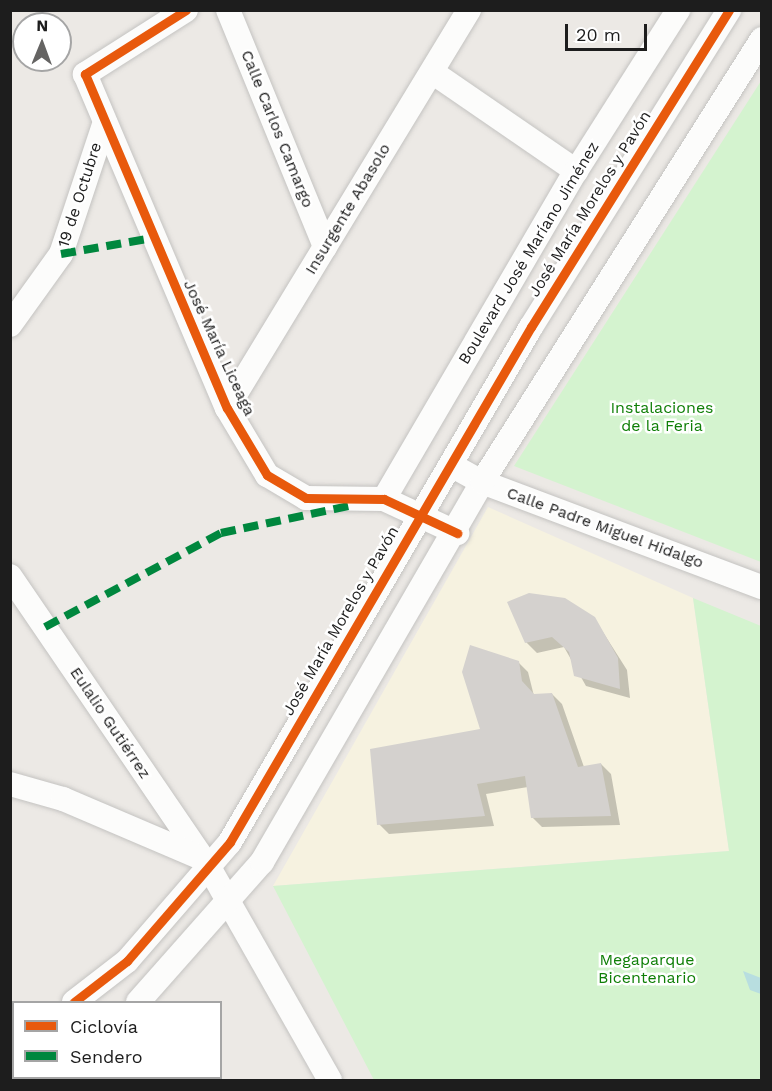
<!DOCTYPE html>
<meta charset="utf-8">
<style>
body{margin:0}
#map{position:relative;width:772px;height:1091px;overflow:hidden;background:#ece9e5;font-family:"Work Sans",sans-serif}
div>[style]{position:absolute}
.education>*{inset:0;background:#f6f2e0}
.park>*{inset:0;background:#d4f3cf}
.water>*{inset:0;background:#b8dee0}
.shadow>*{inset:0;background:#0003}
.building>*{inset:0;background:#d4d1ce}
.roads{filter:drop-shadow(0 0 2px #c4c3c1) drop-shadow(0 0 2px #c4c3c1)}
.street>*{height:24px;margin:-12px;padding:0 12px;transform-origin:12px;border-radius:12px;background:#fcfcfb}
.quiet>*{height:8px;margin-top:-4px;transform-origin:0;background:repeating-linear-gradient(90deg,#00873e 0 15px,transparent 0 23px)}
.cycleway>*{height:9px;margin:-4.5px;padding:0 4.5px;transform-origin:4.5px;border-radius:4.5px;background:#e8590c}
span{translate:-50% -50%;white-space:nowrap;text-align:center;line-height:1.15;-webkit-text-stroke:5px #fff;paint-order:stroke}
.street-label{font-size:16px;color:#1d1d1d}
.park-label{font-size:16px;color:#0f7f07}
.frame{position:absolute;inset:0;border:12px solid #1d1d1d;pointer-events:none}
.legend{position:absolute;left:12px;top:1001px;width:210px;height:78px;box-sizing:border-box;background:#fff;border:2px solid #a5a5a5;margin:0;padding:8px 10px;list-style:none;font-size:18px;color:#1d1d1d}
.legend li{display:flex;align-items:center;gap:12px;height:30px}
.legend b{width:30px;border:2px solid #a5a5a5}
.north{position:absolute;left:12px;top:12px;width:60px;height:60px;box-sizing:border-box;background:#fff;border:2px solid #a5a5a5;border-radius:50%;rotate:1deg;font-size:16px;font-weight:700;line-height:24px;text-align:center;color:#1d1d1d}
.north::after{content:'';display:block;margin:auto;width:21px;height:27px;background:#656463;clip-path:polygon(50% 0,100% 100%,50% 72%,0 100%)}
.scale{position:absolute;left:565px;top:24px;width:82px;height:27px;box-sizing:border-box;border:3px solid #1d1d1d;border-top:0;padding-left:8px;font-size:18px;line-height:21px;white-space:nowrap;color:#1d1d1d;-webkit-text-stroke:4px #fff;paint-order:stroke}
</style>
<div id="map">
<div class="education">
<div style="clip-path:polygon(488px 507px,693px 598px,729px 851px,273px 886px)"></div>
</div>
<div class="park">
<div style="clip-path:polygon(761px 81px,761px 562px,514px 466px)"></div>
<div style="clip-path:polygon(693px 598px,761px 626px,761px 1080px,374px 1080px,273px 886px,729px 851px)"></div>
</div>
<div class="water">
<div style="clip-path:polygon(743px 971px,761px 978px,761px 994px,750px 990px)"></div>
</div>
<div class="shadow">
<div style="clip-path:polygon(594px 618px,627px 670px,630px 698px,586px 686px,564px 647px,537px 653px,526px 642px)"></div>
<div style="clip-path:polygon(518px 662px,528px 672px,534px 696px,552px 694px,562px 704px,584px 767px,601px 764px,611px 774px,620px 825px,542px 827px,532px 817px,528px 787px,486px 794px,494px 826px,389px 834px,379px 824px,482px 731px)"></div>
</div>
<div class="building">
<div style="clip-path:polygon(529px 593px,565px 598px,595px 617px,618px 658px,620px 689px,574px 676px,569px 652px,552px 637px,525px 643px,507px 602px)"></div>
<div style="clip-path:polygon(470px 645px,519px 661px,522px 681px,534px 694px,552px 693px,578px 767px,601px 763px,611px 816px,531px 818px,525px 776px,477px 784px,485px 816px,377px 825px,370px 749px,480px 729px,462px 672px)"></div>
</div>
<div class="roads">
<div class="street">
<div style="left:186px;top:10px;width:120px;rotate:147.6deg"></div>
<div style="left:85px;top:74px;width:363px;rotate:67deg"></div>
<div style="left:227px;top:408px;width:78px;rotate:59.2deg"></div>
<div style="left:267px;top:475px;width:45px;rotate:30.5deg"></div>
<div style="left:306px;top:498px;width:78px;rotate:0.7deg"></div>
<div style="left:384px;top:499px;width:81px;rotate:25deg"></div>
<div style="left:228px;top:10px;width:256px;rotate:67.7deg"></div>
<div style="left:432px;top:72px;width:175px;rotate:34.5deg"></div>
<div style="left:10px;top:325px;width:87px;rotate:-54.3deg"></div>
<div style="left:61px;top:254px;width:139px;rotate:-71.6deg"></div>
<div style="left:227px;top:408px;width:466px;rotate:-58.7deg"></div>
<div style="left:451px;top:465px;width:35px;rotate:29deg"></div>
<div style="left:482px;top:482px;width:299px;rotate:20.6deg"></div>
<div style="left:384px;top:499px;width:380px;rotate:-59.7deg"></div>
<div style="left:576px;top:171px;width:191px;rotate:-57.6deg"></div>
<div style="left:10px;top:576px;width:355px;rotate:55.7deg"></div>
<div style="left:210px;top:869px;width:243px;rotate:60.4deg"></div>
<div style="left:10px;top:784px;width:55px;rotate:15.8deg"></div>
<div style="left:63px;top:799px;width:153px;rotate:23.1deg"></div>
<div style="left:74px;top:1002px;width:67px;rotate:-37.7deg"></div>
<div style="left:127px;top:961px;width:157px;rotate:-49.1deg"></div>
<div style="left:230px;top:842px;width:597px;rotate:-59.7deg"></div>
<div style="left:531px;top:327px;width:374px;rotate:-58deg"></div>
<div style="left:138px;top:1002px;width:187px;rotate:-48.5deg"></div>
<div style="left:262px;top:862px;width:439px;rotate:-59.9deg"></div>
<div style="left:482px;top:482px;width:524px;rotate:-57.7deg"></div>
<div style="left:10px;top:1052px;width:4px;rotate:-27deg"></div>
<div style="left:38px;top:1080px;width:4px;rotate:-34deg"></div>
</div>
</div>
<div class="quiet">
<div style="left:61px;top:254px;width:93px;rotate:-9.9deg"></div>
<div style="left:45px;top:627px;width:200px;rotate:-28.1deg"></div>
<div style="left:221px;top:533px;width:136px;rotate:-11.9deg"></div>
</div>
<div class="cycleway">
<div style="left:186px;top:10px;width:120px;rotate:147.6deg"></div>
<div style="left:85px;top:74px;width:363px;rotate:67deg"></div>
<div style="left:227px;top:408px;width:78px;rotate:59.2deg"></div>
<div style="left:267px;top:475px;width:45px;rotate:30.5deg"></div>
<div style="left:306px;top:498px;width:78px;rotate:0.7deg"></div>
<div style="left:384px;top:499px;width:81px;rotate:25deg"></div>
<div style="left:74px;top:1002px;width:67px;rotate:-37.7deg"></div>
<div style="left:127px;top:961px;width:157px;rotate:-49.1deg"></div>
<div style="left:230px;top:842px;width:597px;rotate:-59.7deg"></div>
<div style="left:531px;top:327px;width:374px;rotate:-58deg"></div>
</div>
<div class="street-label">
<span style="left:277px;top:129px;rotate:68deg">Calle Carlos Camargo</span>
<span style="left:80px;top:195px;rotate:-72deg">19 de Octubre</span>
<span style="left:590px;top:204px;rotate:-58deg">José María Morelos y Pavón</span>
<span style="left:348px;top:209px;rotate:-59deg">Insurgente Abasolo</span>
<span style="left:529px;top:253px;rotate:-59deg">Boulevard José Maríano Jiménez</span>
<span style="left:219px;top:348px;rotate:65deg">José María Liceaga</span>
<span style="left:605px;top:528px;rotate:20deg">Calle Padre Miguel Hidalgo</span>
<span style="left:341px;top:621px;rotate:-60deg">José María Morelos y Pavón</span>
<span style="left:110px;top:723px;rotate:56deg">Eulalio Gutiérrez</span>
</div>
<div class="park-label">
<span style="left:662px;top:417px">Instalaciones<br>de la Feria</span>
<span style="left:647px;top:969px">Megaparque<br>Bicentenario</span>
</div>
<div class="frame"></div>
<ul class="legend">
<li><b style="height:8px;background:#e8590c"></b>Ciclovía</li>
<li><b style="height:8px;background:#00873e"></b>Sendero</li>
</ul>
<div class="north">N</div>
<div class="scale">20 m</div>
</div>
